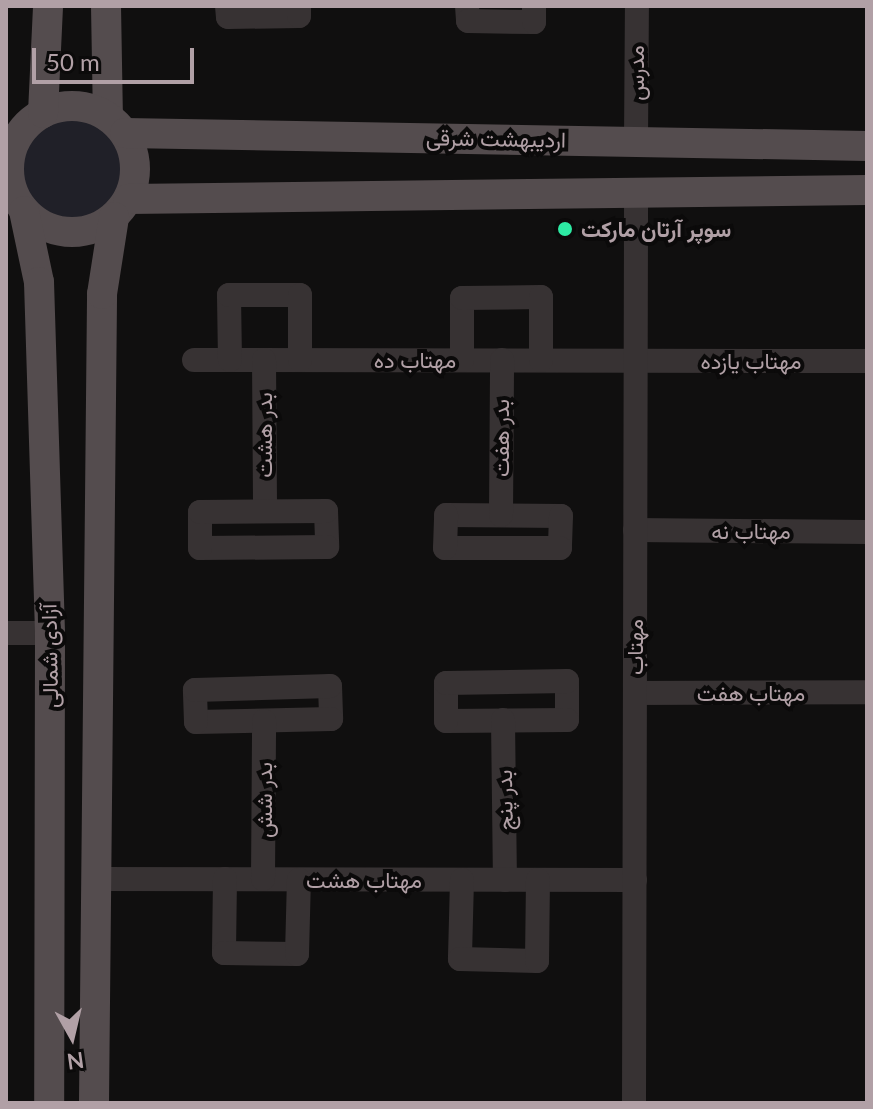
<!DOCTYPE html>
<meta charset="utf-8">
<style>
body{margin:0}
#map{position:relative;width:873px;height:1109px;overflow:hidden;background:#100f0f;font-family:Lato,Vazirmatn,sans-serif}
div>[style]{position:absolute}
.green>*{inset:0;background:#202028}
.round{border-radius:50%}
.minor>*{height:24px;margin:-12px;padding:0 12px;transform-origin:12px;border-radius:12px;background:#373233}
.major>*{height:30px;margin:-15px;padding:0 15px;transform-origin:15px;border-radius:15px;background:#544c4e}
.major>.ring{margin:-15px;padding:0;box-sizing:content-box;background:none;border:30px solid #544c4e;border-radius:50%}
.dots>*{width:22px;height:22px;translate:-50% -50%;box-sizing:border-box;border:4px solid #0b0a0a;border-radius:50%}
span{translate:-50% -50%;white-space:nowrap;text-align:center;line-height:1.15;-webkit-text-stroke:8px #0b0a0a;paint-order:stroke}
.street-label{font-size:22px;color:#b1a0a6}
.poi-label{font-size:22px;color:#b1a0a6;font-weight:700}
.left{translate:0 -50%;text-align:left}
.frame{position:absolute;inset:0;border:8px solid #b1a0a6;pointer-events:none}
.north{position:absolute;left:32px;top:997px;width:80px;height:80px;-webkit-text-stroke:6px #0b0a0a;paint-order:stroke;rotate:172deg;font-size:22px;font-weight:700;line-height:32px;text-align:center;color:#b1a0a6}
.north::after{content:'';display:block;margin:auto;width:28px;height:36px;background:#b1a0a6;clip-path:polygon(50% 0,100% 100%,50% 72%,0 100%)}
.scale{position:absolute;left:32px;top:48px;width:162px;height:36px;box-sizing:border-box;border:4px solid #b1a0a6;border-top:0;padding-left:10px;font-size:24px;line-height:28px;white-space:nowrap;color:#b1a0a6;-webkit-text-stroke:6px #0b0a0a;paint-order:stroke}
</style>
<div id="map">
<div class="green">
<div class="round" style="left:21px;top:118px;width:102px;height:102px"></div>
</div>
<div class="minor">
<div style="left:227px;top:6px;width:11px;rotate:85deg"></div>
<div style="left:228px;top:17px;width:71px;rotate:-0.8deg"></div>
<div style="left:299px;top:16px;width:10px;rotate:-90deg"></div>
<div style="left:467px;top:6px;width:15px;rotate:86deg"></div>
<div style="left:468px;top:21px;width:66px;rotate:0.9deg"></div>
<div style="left:534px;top:22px;width:16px;rotate:-90deg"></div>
<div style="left:636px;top:140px;width:134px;rotate:-89.6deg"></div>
<div style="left:194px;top:360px;width:673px;rotate:0.09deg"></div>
<div style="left:230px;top:360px;width:65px;rotate:-90.9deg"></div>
<div style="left:229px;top:295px;width:71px"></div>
<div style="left:300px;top:295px;width:65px;rotate:90deg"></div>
<div style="left:264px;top:360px;width:151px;rotate:89.6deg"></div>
<div style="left:462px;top:360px;width:62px;rotate:-90deg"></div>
<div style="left:462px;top:298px;width:79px;rotate:-0.7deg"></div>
<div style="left:541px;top:297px;width:63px;rotate:90deg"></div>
<div style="left:326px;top:511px;width:36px;rotate:88deg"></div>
<div style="left:327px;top:547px;width:127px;rotate:179.5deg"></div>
<div style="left:200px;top:548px;width:36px;rotate:-90deg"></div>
<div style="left:200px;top:512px;width:126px;rotate:-0.5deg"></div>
<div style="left:446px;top:515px;width:115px;rotate:0.5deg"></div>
<div style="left:561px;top:516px;width:32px;rotate:92deg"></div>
<div style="left:560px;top:548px;width:115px;rotate:180deg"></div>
<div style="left:445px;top:548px;width:33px;rotate:-88deg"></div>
<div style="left:501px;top:515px;width:155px;rotate:-89.6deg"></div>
<div style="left:635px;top:530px;width:232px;rotate:0.5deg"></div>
<div style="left:6px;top:633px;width:44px"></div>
<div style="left:567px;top:681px;width:39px;rotate:90deg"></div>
<div style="left:567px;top:720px;width:121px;rotate:179.5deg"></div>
<div style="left:446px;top:721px;width:38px;rotate:-90deg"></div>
<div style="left:446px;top:683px;width:121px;rotate:-0.9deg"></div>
<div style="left:330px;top:686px;width:33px;rotate:88deg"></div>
<div style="left:331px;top:719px;width:135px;rotate:178.7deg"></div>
<div style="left:196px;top:722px;width:32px;rotate:-92deg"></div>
<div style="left:195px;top:690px;width:135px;rotate:-1.7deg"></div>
<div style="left:635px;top:693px;width:232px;rotate:-0.2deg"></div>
<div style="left:503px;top:720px;width:160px;rotate:89.3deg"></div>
<div style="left:94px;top:879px;width:541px;rotate:0.11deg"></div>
<div style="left:225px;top:879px;width:74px;rotate:90.8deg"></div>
<div style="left:224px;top:953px;width:73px;rotate:0.8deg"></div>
<div style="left:297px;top:954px;width:74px;rotate:-88.5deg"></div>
<div style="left:263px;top:879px;width:158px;rotate:-89.6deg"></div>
<div style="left:462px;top:880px;width:79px;rotate:91.5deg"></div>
<div style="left:460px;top:959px;width:77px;rotate:1.5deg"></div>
<div style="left:537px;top:961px;width:81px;rotate:-89.3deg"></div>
<div style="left:634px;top:1103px;width:911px;rotate:-89.87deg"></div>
</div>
<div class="major">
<div style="left:106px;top:6px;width:111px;rotate:89deg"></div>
<div class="ring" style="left:9px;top:106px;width:96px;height:96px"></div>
<div style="left:43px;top:113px;width:107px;rotate:-87.3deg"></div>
<div style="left:125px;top:133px;width:742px;rotate:1deg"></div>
<div style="left:128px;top:199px;width:739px;rotate:-0.7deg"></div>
<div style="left:24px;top:211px;width:73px;rotate:78.1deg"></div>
<div style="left:39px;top:282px;width:351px;rotate:88.2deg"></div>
<div style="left:50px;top:633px;width:470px;rotate:90.1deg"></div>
<div style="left:94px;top:1103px;width:809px;rotate:-89.43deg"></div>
<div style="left:102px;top:294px;width:78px;rotate:-81.1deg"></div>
</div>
<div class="dots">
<div style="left:565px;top:229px;background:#2deaa3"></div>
</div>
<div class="street-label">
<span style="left:636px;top:73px;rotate:-90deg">مدرس</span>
<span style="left:496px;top:138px;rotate:1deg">اردیبهشت شرقی</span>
<span style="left:415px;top:360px">مهتاب ده</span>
<span style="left:751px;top:361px">مهتاب یازده</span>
<span style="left:264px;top:435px;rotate:-90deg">بدر هشت</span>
<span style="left:501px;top:438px;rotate:-90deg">بدر هفت</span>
<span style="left:751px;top:531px">مهتاب نه</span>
<span style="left:635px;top:647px;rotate:-90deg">مهتاب</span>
<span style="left:49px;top:656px;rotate:-91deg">آزادی شمالی</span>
<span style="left:751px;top:693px">مهتاب هفت</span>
<span style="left:264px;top:800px;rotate:-90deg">بدر شش</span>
<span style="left:504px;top:800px;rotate:-91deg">بدر پنج</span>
<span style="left:364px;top:880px">مهتاب هشت</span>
</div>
<div class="poi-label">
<span class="left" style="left:581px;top:229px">سوپر آرتان مارکت</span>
</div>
<div class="frame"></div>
<div class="north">N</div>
<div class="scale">50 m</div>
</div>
